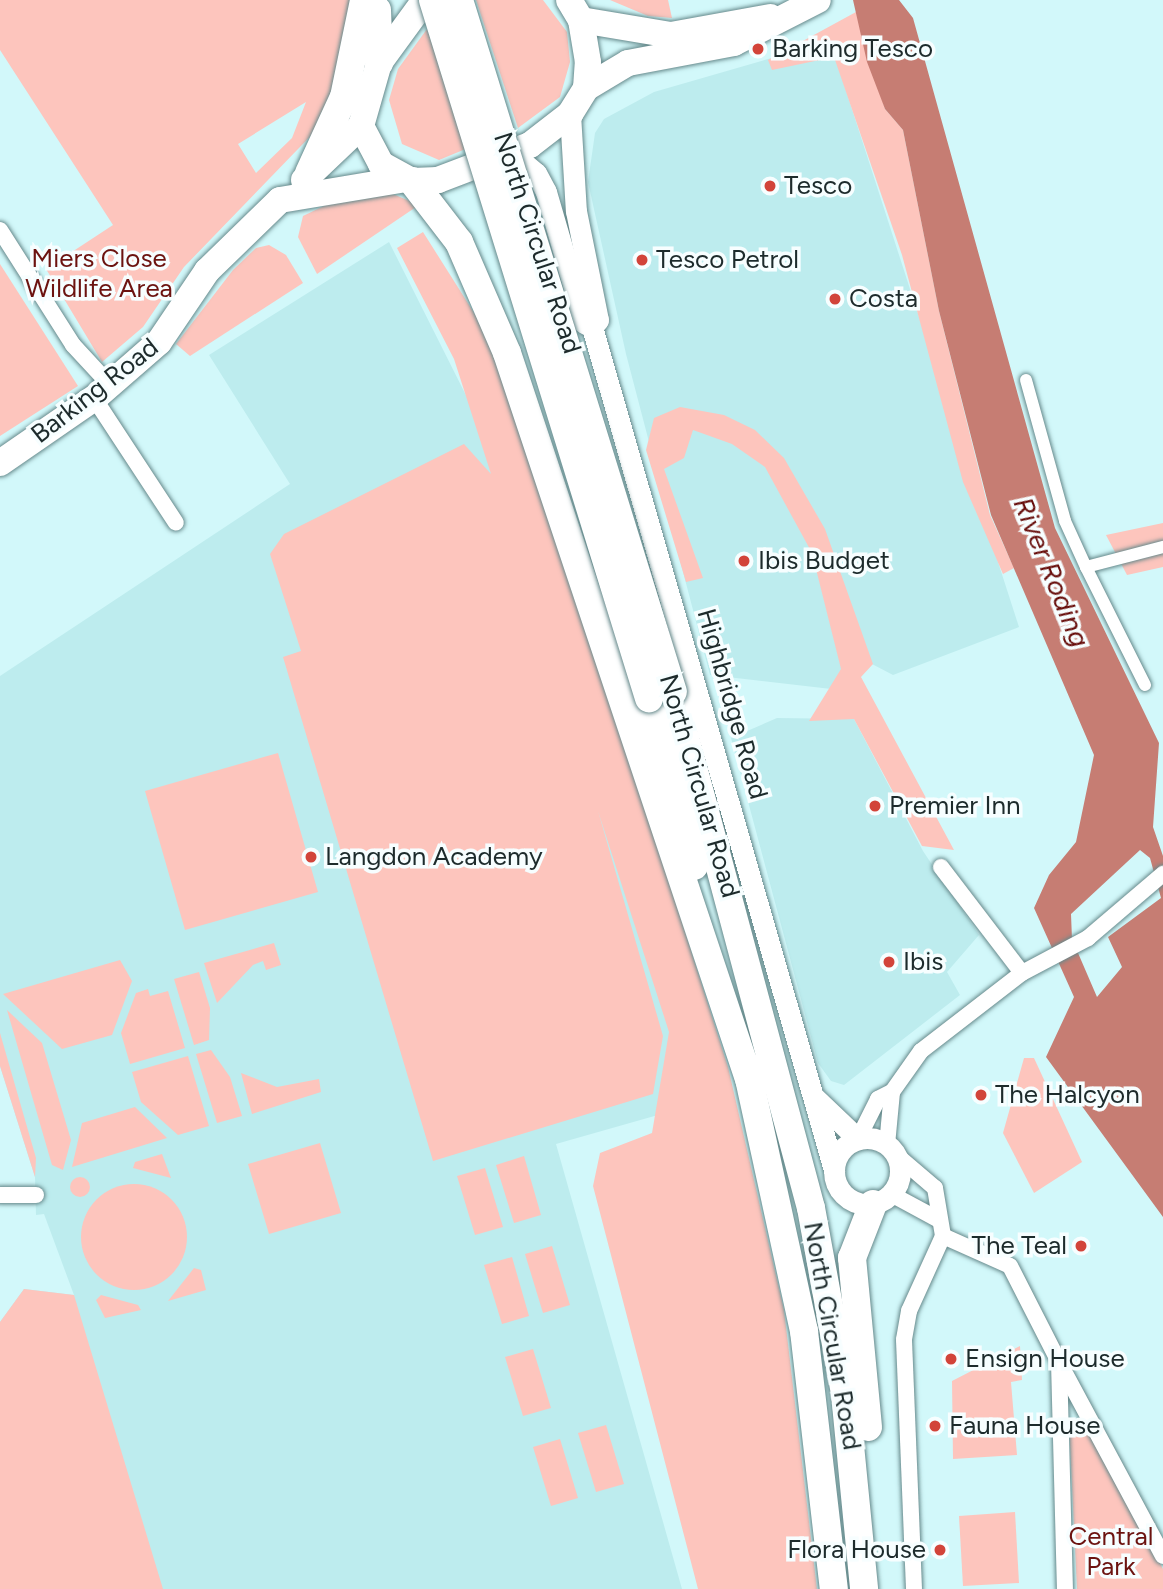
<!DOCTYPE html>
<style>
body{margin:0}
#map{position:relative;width:1163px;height:1589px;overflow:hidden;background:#d2f8fa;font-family:Figtree,sans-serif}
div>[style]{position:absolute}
.built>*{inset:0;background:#bdecee}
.green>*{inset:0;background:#fdc5bd}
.round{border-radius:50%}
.water>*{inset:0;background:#c67d73}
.roads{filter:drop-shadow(0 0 2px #66898b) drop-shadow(0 0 2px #66898b)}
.pedestrian>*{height:12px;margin:-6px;padding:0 6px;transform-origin:6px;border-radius:6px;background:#fff}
.minor>*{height:16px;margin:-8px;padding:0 8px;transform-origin:8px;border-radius:8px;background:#fff}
.tertiary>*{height:21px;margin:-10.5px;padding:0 10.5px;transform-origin:10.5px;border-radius:10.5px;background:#fff}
.tertiary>.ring{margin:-10.5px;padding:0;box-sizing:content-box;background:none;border:21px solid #fff;border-radius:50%}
.primary>*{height:26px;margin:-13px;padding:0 13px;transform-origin:13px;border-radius:13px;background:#fff}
.trunk>*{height:28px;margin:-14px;padding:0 14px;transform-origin:14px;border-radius:14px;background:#fff}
.bridges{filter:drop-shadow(0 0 2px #66898b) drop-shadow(0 0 2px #66898b)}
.trunk-bridge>*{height:28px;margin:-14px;padding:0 14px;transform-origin:14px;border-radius:14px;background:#fff}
.dots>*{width:19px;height:19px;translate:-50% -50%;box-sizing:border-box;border:4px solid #f7feff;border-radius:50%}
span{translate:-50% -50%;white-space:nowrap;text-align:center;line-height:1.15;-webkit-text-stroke:7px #f7feff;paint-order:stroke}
.poi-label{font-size:26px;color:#1d2b2c}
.left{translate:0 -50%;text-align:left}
.right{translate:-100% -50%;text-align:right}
.street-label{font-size:26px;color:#1d2b2c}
.park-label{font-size:26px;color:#6c1310}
.water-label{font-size:28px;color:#670d0b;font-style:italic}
</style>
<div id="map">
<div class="built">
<div style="clip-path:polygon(830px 41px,1019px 627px,893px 675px,872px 664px,840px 690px,710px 675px,626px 354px,588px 182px,595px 133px,604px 119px,654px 92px)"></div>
<div style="clip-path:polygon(389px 242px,498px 459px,678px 1038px,665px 1113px,556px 1144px,682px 1589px,0 1589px,0 1322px,24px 1289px,74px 1295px,44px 1214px,36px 1215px,35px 1177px,0 1066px,0 676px,290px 484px,209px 355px)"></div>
<div style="clip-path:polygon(777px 718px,854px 719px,923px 851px,979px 935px,947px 972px,960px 995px,844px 1085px,831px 1081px,818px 1063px,731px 738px)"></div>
</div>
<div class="green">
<div style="clip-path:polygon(evenodd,0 0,352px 0,328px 118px,184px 267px,143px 327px,102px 362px,46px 269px,113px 225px,0 50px,0 0,306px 102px,292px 138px,256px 173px,238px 144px,306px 102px)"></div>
<div style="clip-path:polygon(476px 0,543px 0,567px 32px,570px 62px,560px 97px,518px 128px)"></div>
<div style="clip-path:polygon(610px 0,668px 0,672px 18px,648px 16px)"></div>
<div style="clip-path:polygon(856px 12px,885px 109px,903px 130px,939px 311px,990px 515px,1014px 568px,1003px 574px,963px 482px,902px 255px,834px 57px,772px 70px,768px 60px)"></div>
<div style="clip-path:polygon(427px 29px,468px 148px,439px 160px,402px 144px,389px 100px,398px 69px)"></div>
<div style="clip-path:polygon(393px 194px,419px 205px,317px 274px,298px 237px,303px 216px,330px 203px)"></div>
<div style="clip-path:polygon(423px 232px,502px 357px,728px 1067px,784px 1310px,817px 1589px,698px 1589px,593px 1186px,600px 1153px,652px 1133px,669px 1032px,598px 811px,663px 1036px,653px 1094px,433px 1161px,283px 657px,301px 651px,270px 554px,284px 534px,464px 444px,491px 474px,454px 359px,397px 248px)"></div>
<div style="clip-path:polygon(269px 245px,286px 255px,303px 283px,190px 356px,176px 344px,233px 270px,256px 248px)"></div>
<div style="clip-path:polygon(0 264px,78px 386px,0 436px)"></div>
<div style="clip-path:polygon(680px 407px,724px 415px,755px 430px,784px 458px,825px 529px,873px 664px,861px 677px,954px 850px,922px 846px,854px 719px,809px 721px,841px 669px,812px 553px,765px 467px,732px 444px,693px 430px,684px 458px,664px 469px,703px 578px,686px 582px,646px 450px,654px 418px)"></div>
<div style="clip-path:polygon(1163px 523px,1163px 567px,1127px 575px,1106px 535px)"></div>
<div style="clip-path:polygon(278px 753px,318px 892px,185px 930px,145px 791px)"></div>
<div style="clip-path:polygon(274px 943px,281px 965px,266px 970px,263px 961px,253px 965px,217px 1003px,204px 963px)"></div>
<div style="clip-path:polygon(120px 960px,132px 981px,112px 1035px,62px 1049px,3px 994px)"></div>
<div style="clip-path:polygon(199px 972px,210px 1008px,209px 1040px,194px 1045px,174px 979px)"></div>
<div style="clip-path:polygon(148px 989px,150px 996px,168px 991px,185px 1048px,130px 1064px,121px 1033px,136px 993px)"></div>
<div style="clip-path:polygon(7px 1010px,42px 1043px,71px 1140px,63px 1170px,52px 1165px)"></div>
<div style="clip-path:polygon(0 1033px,36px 1158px,35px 1177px,0 1066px)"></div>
<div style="clip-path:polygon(211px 1050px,230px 1077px,242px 1116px,217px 1123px,196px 1054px)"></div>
<div style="clip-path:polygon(188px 1056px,209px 1126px,178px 1135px,141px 1102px,132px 1072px)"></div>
<div style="clip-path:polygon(1024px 1058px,1034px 1058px,1082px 1162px,1034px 1193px,1003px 1133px)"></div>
<div style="clip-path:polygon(241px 1073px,277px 1087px,319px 1079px,321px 1092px,252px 1114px)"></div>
<div style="clip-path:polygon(135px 1107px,167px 1138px,72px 1167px,82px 1123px)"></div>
<div style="clip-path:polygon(320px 1143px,341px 1213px,269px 1234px,248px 1164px)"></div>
<div style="clip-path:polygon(162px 1154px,171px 1178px,133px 1168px,135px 1162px)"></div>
<div style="clip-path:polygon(524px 1156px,541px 1215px,514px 1223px,496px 1165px)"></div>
<div style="clip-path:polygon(485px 1168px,503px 1227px,475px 1235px,457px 1176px)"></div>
<div class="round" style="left:70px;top:1177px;width:20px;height:20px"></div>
<div class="round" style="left:81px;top:1184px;width:106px;height:106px"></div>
<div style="clip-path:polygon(552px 1246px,570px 1305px,543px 1313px,525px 1254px)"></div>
<div style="clip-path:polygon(512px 1257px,529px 1316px,502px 1324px,484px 1265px)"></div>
<div style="clip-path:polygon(194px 1268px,201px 1270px,206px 1290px,168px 1301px)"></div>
<div style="clip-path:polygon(24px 1289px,74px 1295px,163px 1589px,0 1589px,0 1322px)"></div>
<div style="clip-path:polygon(101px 1295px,138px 1305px,141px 1310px,105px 1318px,96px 1300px)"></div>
<div style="clip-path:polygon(1020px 1346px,1022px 1380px,1011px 1382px,1017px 1455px,953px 1459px,952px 1381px)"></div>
<div style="clip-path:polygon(533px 1349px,551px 1408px,523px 1416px,505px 1357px)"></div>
<div style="clip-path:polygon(1087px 1420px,1163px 1569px,1163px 1589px,1077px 1589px,1069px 1424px)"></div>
<div style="clip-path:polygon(606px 1425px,624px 1484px,596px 1492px,578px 1433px)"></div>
<div style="clip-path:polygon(560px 1439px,578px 1498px,551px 1506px,533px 1447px)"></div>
<div style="clip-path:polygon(1015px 1512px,1019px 1583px,963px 1586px,959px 1516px)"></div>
</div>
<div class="water">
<div style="clip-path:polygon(evenodd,853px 0,899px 0,913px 18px,1055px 528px,1159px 743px,1153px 827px,1163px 856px,1163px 1217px,1046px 1057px,1074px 997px,1034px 908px,1049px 875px,1076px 842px,1094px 755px,991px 515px,939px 311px,903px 130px,885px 109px,867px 62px,853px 0,1140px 850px,1150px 858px,1161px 898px,1108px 937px,1122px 967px,1097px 997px,1072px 939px,1071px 914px,1140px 850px)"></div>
</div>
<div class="roads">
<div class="pedestrian">
<div style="left:1026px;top:380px;width:146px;rotate:74.5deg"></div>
<div style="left:1065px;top:521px;width:51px;rotate:65.5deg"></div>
<div style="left:1145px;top:685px;width:132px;rotate:-116.6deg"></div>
<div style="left:1086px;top:567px;width:80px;rotate:-14.6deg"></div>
</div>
<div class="minor">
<div style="left:0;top:230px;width:136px;rotate:57.6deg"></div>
<div style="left:73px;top:345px;width:56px;rotate:47.2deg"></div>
<div style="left:94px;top:398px;width:149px;rotate:56.7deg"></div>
<div style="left:941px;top:867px;width:133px;rotate:52.6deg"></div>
<div style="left:858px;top:1139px;width:45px;rotate:-63.4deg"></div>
<div style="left:878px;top:1099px;width:16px;rotate:-27deg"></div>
<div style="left:892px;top:1092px;width:50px;rotate:-54.7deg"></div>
<div style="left:921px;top:1051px;width:128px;rotate:-37.7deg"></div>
<div style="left:1022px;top:973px;width:75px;rotate:-27.9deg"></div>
<div style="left:1088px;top:938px;width:99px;rotate:-40.5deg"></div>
<div style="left:887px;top:1145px;width:53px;rotate:-84.6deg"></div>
<div style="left:894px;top:1153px;width:54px;rotate:40.5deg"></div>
<div style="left:935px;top:1188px;width:49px;rotate:80.5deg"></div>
<div style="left:943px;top:1236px;width:82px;rotate:114.4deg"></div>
<div style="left:909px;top:1311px;width:29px;rotate:100deg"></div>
<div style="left:904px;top:1340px;width:249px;rotate:87.7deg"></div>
<div style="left:891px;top:1194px;width:55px;rotate:28.4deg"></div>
<div style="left:0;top:1195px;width:36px"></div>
<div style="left:943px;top:1236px;width:73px;rotate:24.1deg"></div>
<div style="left:1010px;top:1266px;width:108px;rotate:63deg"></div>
<div style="left:1059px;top:1362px;width:227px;rotate:88.5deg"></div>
<div style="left:1059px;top:1362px;width:220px;rotate:61.8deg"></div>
</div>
<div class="tertiary">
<div style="left:570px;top:114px;width:97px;rotate:86.5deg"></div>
<div style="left:576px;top:211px;width:111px;rotate:78.6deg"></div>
<div style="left:598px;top:320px;width:9px;rotate:131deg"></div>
<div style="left:512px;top:153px;width:31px;rotate:40deg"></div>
<div style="left:536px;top:173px;width:21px;rotate:62deg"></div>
<div style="left:546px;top:192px;width:136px;rotate:73.8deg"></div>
<div style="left:584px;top:323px;width:9px;rotate:27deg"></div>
<div style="left:592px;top:327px;width:877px;rotate:73.98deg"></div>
<div style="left:814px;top:1097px;width:61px;rotate:43.7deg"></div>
<div class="ring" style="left:834px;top:1138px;width:45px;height:45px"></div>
</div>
<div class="primary">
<div style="left:425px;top:0;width:78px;rotate:126.1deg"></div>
<div style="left:379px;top:63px;width:66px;rotate:105.9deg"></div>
<div style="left:361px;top:126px;width:43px;rotate:62.2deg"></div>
<div style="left:381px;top:164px;width:35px;rotate:29deg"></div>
<div style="left:412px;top:181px;width:26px;rotate:-2deg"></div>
<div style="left:438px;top:180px;width:98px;rotate:-20.8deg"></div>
<div style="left:530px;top:145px;width:51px;rotate:-37.8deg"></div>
<div style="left:570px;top:114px;width:31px;rotate:-58deg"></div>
<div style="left:586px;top:88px;width:26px;rotate:-86deg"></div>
<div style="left:588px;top:62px;width:43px;rotate:-99.5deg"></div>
<div style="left:581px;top:20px;width:23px;rotate:-121deg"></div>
<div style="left:581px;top:20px;width:91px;rotate:9.5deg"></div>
<div style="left:671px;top:35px;width:101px;rotate:-10.3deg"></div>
<div style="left:586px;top:88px;width:49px;rotate:-30.8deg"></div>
<div style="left:628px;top:63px;width:108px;rotate:-10.7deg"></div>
<div style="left:734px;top:43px;width:94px;rotate:-27.1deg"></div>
<div style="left:304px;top:180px;width:79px;rotate:-43.5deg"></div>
<div style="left:0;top:463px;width:118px;rotate:-34.6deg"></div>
<div style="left:97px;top:396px;width:82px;rotate:-41.1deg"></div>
<div style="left:159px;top:342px;width:86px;rotate:-55.9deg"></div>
<div style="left:207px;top:271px;width:102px;rotate:-44.2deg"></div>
<div style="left:280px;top:200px;width:128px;rotate:-9.5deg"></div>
</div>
<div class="trunk">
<div style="left:377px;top:10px;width:53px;rotate:87.8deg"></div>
<div style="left:309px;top:173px;width:84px;rotate:-65.3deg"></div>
<div style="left:344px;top:97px;width:99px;rotate:-78.3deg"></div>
<div style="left:412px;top:181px;width:77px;rotate:52.4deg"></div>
<div style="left:459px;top:242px;width:121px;rotate:66.6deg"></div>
<div style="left:507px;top:353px;width:768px;rotate:71.57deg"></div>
<div style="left:673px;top:692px;width:534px;rotate:75.03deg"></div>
<div style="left:811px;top:1208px;width:189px;rotate:79.6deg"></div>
<div style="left:845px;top:1394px;width:196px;rotate:84.4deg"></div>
<div style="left:649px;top:698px;width:174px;rotate:75deg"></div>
<div style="left:746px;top:1065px;width:272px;rotate:77.7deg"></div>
<div style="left:804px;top:1331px;width:260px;rotate:83.4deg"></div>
<div style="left:868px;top:1427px;width:170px;rotate:-95.4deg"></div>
<div style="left:852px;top:1258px;width:58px;rotate:-68.7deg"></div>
</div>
</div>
<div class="bridges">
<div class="trunk-bridge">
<div style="left:433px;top:0;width:731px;rotate:72.81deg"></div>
<div style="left:459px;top:0;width:724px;rotate:72.82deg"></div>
</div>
</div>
<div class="dots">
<div style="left:758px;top:49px;background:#d2443a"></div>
<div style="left:770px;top:186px;background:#d2443a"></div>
<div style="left:642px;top:260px;background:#d2443a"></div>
<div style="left:835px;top:299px;background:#d2443a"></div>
<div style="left:744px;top:561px;background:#d2443a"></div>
<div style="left:875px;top:806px;background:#d2443a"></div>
<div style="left:311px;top:857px;background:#d2443a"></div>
<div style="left:889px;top:962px;background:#d2443a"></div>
<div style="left:981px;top:1095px;background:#d2443a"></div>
<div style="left:1081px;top:1246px;background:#d2443a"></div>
<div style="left:951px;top:1359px;background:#d2443a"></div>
<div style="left:935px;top:1426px;background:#d2443a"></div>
<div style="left:940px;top:1550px;background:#d2443a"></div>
</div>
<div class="poi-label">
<span class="left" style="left:772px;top:49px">Barking Tesco</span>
<span class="left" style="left:784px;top:186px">Tesco</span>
<span class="left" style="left:656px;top:260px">Tesco Petrol</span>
<span class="left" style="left:849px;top:299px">Costa</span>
<span class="left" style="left:758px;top:561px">Ibis Budget</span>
<span class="left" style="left:889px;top:806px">Premier Inn</span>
<span class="left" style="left:325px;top:857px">Langdon Academy</span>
<span class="left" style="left:903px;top:962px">Ibis</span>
<span class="left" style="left:995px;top:1095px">The Halcyon</span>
<span class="right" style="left:1067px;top:1246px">The Teal</span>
<span class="left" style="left:965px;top:1359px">Ensign House</span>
<span class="left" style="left:949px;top:1426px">Fauna House</span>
<span class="right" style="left:926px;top:1550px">Flora House</span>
</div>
<div class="street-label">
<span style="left:537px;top:243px;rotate:72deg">North Circular Road</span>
<span style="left:95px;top:391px;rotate:-38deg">Barking Road</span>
<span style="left:732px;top:704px;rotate:74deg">Highbridge Road</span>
<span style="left:699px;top:786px;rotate:74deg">North Circular Road</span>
<span style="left:832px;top:1336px;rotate:80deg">North Circular Road</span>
</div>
<div class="park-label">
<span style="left:99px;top:274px">Miers Close<br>Wildlife Area</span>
<span style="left:1111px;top:1552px">Central<br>Park</span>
</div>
<div class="water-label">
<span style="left:1052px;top:572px;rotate:68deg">River Roding</span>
</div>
</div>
